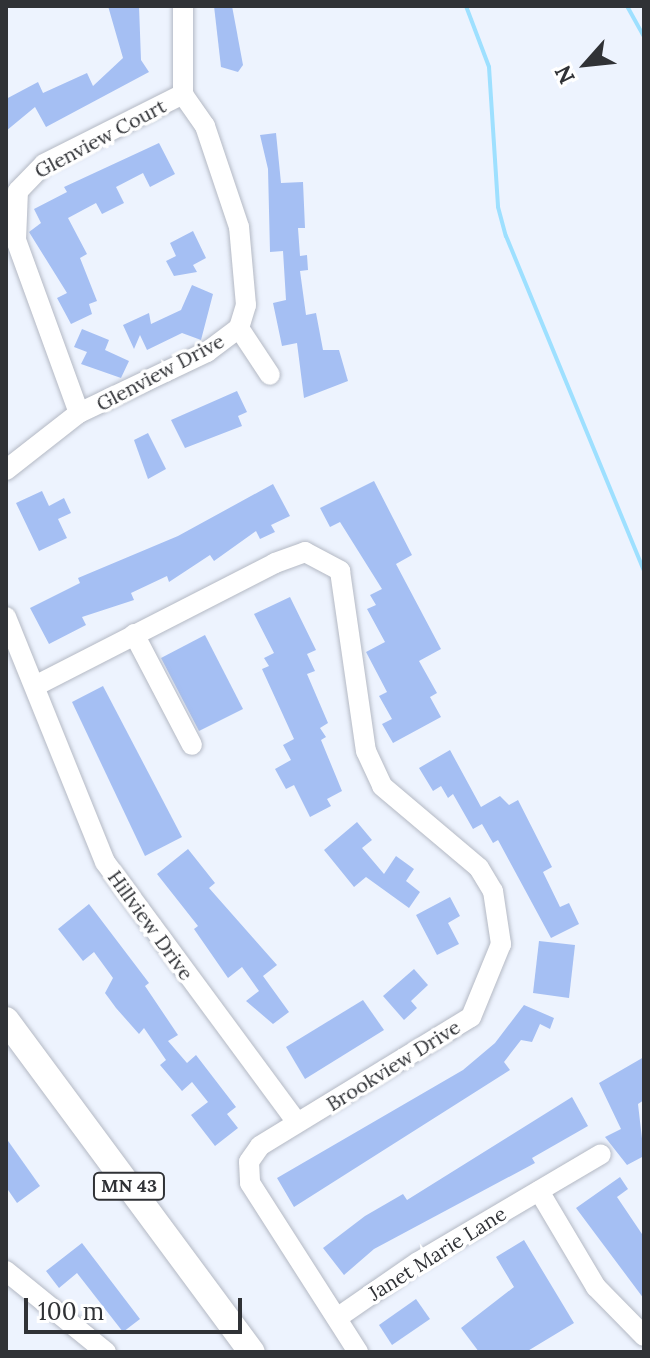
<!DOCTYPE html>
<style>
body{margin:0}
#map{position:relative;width:650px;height:1358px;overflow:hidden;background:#edf3fe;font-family:Lora,serif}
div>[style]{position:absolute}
.stream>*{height:4px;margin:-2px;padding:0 2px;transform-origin:2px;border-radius:2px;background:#9ee0ff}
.building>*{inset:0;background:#a5bff3}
.roads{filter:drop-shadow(0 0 2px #b4b9c4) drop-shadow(0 0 2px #b4b9c4)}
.minor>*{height:20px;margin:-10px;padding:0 10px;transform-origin:10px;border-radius:10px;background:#fff}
.major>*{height:26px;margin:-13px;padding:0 13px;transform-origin:13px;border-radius:13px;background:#fff}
span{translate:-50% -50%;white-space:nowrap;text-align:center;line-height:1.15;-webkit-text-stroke:7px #fff;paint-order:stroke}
.shield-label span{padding:2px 6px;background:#fff;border:2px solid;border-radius:6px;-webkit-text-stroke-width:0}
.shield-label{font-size:18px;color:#303236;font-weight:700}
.street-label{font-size:20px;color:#303236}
.frame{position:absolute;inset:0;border:8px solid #303236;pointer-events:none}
.north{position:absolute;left:546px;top:24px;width:80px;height:80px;-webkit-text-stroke:6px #fff;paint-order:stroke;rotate:243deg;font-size:22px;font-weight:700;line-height:32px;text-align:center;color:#303236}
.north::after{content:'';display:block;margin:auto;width:28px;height:36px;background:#303236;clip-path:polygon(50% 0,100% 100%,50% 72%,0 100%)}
.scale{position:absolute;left:24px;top:1298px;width:218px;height:36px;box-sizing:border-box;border:4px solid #303236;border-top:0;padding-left:10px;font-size:24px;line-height:28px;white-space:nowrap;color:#303236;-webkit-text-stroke:6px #fff;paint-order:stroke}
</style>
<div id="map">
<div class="stream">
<div style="left:466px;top:6px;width:65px;rotate:69.3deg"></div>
<div style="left:489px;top:67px;width:140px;rotate:86.3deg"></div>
<div style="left:498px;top:207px;width:30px;rotate:75deg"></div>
<div style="left:506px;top:236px;width:361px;rotate:67.6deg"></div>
<div style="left:627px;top:6px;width:35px;rotate:61deg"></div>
</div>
<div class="building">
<div style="clip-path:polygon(108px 6px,139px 6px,141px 60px,149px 72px,46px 127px,35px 107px,6px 131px,6px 99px,38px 82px,43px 93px,87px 73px,93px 86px,123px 58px)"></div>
<div style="clip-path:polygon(214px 6px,232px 6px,243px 65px,238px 72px,221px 67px)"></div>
<div style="clip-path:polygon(276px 133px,281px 183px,303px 182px,305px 228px,298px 228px,300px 256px,307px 255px,308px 270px,300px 271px,306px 315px,316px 313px,323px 350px,339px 350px,348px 381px,304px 398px,297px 343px,282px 346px,273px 303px,286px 300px,283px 251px,270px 252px,268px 169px,260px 135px)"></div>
<div style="clip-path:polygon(159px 143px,175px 174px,150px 187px,143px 173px,116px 187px,124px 203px,102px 214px,96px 203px,68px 218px,87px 254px,80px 258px,97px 301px,89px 304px,92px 314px,71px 324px,57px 298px,67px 293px,29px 232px,41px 223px,34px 209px,67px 192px,64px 187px)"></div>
<div style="clip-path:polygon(193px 231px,206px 258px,193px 265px,197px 272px,174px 276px,166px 261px,176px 256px,170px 243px)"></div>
<div style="clip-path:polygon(192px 285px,213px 294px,201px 340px,182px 333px,147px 350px,140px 335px,134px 349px,123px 325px,149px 313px,151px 324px,181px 310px)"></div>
<div style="clip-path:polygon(82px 329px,109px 340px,105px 350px,129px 361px,121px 378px,81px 364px,87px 352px,74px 347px)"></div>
<div style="clip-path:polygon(237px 391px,247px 412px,238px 416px,242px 426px,185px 448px,171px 420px)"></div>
<div style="clip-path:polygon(148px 433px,166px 469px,148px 479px,134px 440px)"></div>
<div style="clip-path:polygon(374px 481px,412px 555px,396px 564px,441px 649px,419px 661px,437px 693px,430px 697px,441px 717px,393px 743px,382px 724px,392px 719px,379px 696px,387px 692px,366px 652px,385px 642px,367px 609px,376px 605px,370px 595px,382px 589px,340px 522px,330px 527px,320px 508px)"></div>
<div style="clip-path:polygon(273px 484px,290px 516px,271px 525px,275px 532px,260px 539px,256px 531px,214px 561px,210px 555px,169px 582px,167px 576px,131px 593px,134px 600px,82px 617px,86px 625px,49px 644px,30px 608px,80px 583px,78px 578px,178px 536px)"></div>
<div style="clip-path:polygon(42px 491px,49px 506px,64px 498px,71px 513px,58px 519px,67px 538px,39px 551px,16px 503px)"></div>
<div style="clip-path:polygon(290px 597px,316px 650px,307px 654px,315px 671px,307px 674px,328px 723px,320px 728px,326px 737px,321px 740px,342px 791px,327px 799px,331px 806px,310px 817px,294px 785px,286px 789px,275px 769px,291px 760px,283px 745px,294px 739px,262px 669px,269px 666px,264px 658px,274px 653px,254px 614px)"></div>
<div style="clip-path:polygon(205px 635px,243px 709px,199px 731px,161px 658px)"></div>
<div style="clip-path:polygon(103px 686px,182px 837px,145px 856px,72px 702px)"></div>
<div style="clip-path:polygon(450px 750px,481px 807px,500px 796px,509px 805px,518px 800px,552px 867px,543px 872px,560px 907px,569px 903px,579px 924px,551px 938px,498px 840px,493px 843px,482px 824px,473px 829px,453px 794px,448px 798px,441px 786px,433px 791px,419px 768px)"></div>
<div style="clip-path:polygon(357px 822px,372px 840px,362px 848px,384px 874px,396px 856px,414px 869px,406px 881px,420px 892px,409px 908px,366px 877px,354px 887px,324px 850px)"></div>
<div style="clip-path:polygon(188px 849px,215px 883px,209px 888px,277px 965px,263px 976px,289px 1012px,273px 1024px,246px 1001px,259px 991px,242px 967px,228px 978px,194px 929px,198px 926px,157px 874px)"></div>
<div style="clip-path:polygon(450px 897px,460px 916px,448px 923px,459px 944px,437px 955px,416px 915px)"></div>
<div style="clip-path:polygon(89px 904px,149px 983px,145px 986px,178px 1035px,168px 1041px,187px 1063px,196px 1055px,236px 1107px,227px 1114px,238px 1128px,215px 1146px,191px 1115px,208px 1102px,192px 1082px,182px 1091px,160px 1065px,166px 1060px,144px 1028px,139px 1034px,116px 1008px,105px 993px,113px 978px,94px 952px,83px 961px,58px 929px)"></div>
<div style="clip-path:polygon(539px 941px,575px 945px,569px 998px,533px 993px)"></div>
<div style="clip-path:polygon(414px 969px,428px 985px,411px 1001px,417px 1008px,404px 1020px,383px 996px)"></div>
<div style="clip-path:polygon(363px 1000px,384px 1030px,305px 1079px,286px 1047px)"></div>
<div style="clip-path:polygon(524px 1005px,554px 1018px,550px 1029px,540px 1024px,532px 1042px,521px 1040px,504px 1062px,510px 1070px,294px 1207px,277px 1178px,463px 1070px,495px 1043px)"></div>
<div style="clip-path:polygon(644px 1057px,644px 1100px,638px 1104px,644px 1156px,627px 1165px,605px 1137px,621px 1129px,599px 1083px)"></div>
<div style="clip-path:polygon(572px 1097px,588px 1126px,532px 1158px,535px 1163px,374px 1249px,344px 1275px,323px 1248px,365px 1216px,403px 1194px,407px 1200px)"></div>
<div style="clip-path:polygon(6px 1138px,40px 1186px,17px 1203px,6px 1187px)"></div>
<div style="clip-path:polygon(620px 1177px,628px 1189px,617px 1197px,644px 1237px,644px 1299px,576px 1208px)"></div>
<div style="clip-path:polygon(524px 1240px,574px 1323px,526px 1352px,479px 1352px,461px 1328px,514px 1287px,496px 1257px)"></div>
<div style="clip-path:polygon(82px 1243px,140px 1319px,123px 1332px,77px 1273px,59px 1288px,46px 1271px)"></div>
<div style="clip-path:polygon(416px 1299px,430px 1319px,392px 1345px,379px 1325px)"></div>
</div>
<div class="roads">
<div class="minor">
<div style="left:239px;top:328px;width:56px;rotate:56.6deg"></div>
<div style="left:79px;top:413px;width:184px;rotate:-110deg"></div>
<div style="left:16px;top:240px;width:49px;rotate:-87.7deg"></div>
<div style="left:18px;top:191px;width:37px;rotate:-46deg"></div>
<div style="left:44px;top:164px;width:156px;rotate:-26.7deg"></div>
<div style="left:6px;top:470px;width:93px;rotate:-38deg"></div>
<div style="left:79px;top:413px;width:142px;rotate:-25.5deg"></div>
<div style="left:207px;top:352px;width:40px;rotate:-37deg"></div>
<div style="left:239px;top:328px;width:24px;rotate:-73deg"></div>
<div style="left:246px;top:305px;width:78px;rotate:-95.1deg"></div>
<div style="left:239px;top:227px;width:107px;rotate:-108.6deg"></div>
<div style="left:205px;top:126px;width:39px;rotate:-125deg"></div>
<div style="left:183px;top:94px;width:88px;rotate:-90deg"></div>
<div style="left:6px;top:617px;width:264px;rotate:68deg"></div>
<div style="left:105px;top:862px;width:323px;rotate:53.6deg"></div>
<div style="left:134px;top:634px;width:125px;rotate:62.4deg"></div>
<div style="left:37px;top:685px;width:267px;rotate:-27.1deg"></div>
<div style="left:275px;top:563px;width:32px;rotate:-20deg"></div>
<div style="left:305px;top:552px;width:40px;rotate:28deg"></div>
<div style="left:340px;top:571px;width:182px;rotate:81.8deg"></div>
<div style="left:366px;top:751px;width:38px;rotate:65deg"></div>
<div style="left:382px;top:786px;width:127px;rotate:40.2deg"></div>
<div style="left:479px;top:868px;width:27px;rotate:59deg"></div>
<div style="left:493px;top:891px;width:54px;rotate:81.4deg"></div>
<div style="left:501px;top:944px;width:79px;rotate:112.3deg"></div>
<div style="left:471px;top:1017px;width:247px;rotate:148.6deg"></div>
<div style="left:260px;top:1146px;width:19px;rotate:125deg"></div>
<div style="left:249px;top:1162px;width:21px;rotate:87deg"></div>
<div style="left:250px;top:1183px;width:201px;rotate:57.4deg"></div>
<div style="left:539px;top:1191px;width:112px;rotate:59.3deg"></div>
<div style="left:596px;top:1287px;width:69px;rotate:45.6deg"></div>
<div style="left:6px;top:1271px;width:129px;rotate:39deg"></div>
<div style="left:337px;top:1318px;width:98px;rotate:-34.7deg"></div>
<div style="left:418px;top:1262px;width:212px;rotate:-30.5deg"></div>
</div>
<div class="major">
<div style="left:6px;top:1020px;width:413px;rotate:53.5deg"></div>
</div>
</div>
<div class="shield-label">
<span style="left:129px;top:1186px">MN 43</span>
</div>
<div class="street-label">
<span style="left:100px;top:138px;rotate:-28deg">Glenview Court</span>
<span style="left:160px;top:372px;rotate:-28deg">Glenview Drive</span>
<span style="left:151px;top:925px;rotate:54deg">Hillview Drive</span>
<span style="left:393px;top:1065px;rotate:-32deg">Brookview Drive</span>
<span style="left:437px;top:1253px;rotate:-32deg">Janet Marie Lane</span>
</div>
<div class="frame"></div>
<div class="north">N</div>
<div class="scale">100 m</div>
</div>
